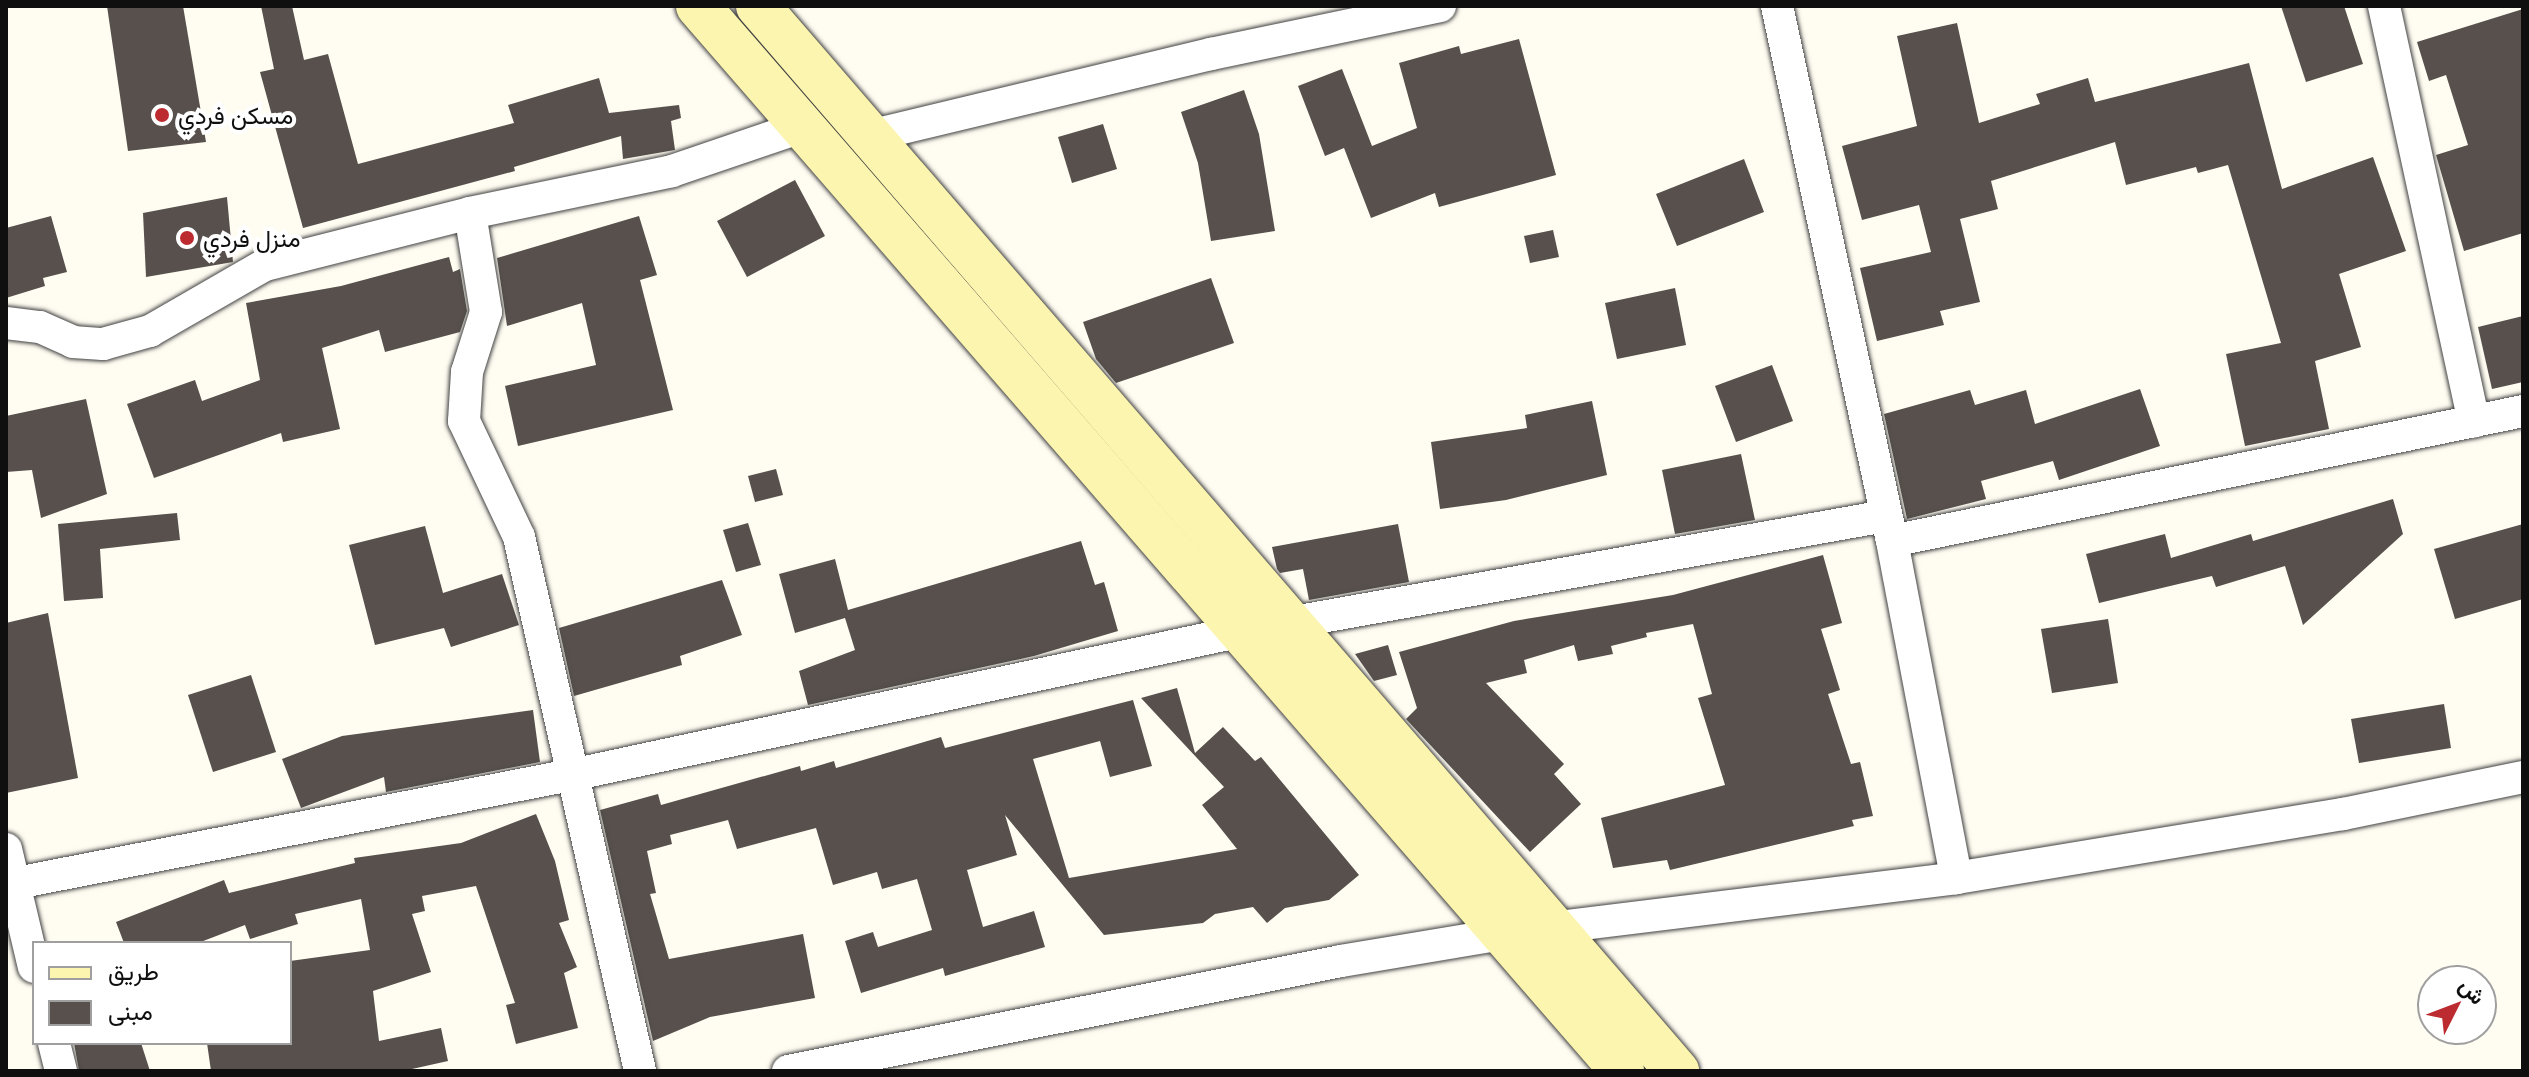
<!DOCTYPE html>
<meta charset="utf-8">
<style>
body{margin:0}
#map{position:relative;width:2529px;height:1077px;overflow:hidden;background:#fffcf2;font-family:"Playfair Display",Vazirmatn,serif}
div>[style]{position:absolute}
.building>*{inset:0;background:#57504c}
.roads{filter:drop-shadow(0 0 2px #424242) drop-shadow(0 0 2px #424242)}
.street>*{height:32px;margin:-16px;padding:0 16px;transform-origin:16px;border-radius:16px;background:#fff}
.secondary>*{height:44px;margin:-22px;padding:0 22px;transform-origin:22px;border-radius:22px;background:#fcf5af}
.dots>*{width:22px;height:22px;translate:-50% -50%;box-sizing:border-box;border:4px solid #fff;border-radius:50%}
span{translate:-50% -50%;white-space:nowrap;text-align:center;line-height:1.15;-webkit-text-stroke:8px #fff;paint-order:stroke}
.poi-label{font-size:24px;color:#0f0f0f}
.left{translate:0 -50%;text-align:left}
.frame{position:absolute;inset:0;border:8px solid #0f0f0f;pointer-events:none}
.legend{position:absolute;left:32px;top:941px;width:260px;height:104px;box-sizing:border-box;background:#fff;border:2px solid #9f9f9f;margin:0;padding:10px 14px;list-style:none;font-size:24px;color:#0f0f0f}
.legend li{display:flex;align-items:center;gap:16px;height:40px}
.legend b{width:40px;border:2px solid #9f9f9f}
.north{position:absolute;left:2417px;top:965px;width:80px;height:80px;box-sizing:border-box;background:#fff;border:2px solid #9f9f9f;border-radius:50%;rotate:48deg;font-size:22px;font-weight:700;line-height:32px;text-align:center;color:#0f0f0f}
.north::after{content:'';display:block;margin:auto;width:28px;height:36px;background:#bb2b30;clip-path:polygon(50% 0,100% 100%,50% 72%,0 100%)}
</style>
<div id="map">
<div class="building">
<div style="clip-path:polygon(107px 6px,183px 6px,206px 142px,128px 151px)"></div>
<div style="clip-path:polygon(261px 6px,292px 6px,304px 60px,328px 54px,358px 164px,514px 123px,508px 105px,599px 78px,609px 113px,679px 105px,681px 118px,671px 121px,675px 150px,623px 159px,621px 136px,514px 167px,515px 171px,303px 228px,260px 72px,274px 69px)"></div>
<div style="clip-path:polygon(2281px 6px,2344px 6px,2363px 64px,2306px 82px)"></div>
<div style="clip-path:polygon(2523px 9px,2523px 233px,2464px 251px,2436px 155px,2468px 145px,2446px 75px,2429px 81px,2417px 42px)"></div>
<div style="clip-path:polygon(1957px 23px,1979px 123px,2040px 104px,2036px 94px,2088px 78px,2095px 102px,2249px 63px,2282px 189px,2373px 157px,2406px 251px,2339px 274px,2361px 347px,2315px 361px,2329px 429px,2245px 446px,2226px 354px,2281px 343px,2228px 165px,2198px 173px,2196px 167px,2126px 185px,2115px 142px,1991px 181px,1998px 209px,1960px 219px,1980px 302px,1940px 311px,1944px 325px,1877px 341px,1860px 268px,1931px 252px,1919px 205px,1862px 220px,1842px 146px,1917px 126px,1897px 36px)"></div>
<div style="clip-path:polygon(1519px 39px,1556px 175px,1439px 207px,1435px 193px,1371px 218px,1344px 148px,1325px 156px,1298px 86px,1342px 69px,1372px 146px,1417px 128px,1399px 63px,1459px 46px,1461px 54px)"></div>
<div style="clip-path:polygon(1244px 90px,1259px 134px,1275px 231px,1211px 241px,1198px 163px,1181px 112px)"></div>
<div style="clip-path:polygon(1103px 124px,1117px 169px,1072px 183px,1058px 137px)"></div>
<div style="clip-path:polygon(1744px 159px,1764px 212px,1677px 246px,1656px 194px)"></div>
<div style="clip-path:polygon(795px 180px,825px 236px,747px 277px,717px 221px)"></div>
<div style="clip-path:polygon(227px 197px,233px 262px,146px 277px,143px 213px)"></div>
<div style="clip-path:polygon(51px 216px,67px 272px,43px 278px,45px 286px,6px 298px,6px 228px)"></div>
<div style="clip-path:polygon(639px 216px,657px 275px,640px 280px,673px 410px,518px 446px,505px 386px,596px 365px,582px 303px,507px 326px,497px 258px)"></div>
<div style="clip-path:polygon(1553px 230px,1559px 257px,1530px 263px,1524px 236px)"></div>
<div style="clip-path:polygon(449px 257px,453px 272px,460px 269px,467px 311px,460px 332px,385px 352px,379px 330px,322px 348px,340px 429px,283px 442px,281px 433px,154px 478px,127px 404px,195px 380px,202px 401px,260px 380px,246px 303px,341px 286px)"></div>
<div style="clip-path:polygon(1211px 278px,1234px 343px,1116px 383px,1096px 359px,1083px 322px)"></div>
<div style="clip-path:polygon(1675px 288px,1686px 345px,1617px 359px,1605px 303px)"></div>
<div style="clip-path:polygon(2523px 316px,2523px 382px,2492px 389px,2478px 327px)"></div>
<div style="clip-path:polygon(1772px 365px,1793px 421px,1736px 442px,1715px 386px)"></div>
<div style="clip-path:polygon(2140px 389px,2160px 446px,2059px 480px,2053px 461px,1981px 481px,1986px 499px,1907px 519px,1884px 414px,1970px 390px,1975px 405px,2026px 390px,2035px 424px)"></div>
<div style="clip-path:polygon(86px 399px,107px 494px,41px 518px,32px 470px,6px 472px,6px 416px)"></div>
<div style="clip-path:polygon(1592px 401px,1607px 475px,1506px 500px,1440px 509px,1431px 442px,1527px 428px,1525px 415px)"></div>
<div style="clip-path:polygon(1741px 454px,1755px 520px,1675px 534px,1662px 470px)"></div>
<div style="clip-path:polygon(776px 469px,783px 495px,755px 502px,748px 476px)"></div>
<div style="clip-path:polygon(2393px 499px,2403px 534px,2303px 625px,2285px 566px,2216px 587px,2212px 576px,2099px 603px,2086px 554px,2165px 534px,2171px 558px,2251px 534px,2253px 541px)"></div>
<div style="clip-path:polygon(177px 513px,180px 540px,100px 549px,103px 598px,64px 601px,58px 524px)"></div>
<div style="clip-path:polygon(748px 523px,761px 565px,736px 572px,723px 530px)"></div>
<div style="clip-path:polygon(1398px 524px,1409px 582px,1309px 600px,1303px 569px,1280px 573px,1277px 569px,1272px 547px)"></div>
<div style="clip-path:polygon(2523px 524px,2523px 599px,2455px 619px,2434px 549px)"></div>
<div style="clip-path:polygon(425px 526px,443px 593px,502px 574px,519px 625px,451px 647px,444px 628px,375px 645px,349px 545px)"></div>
<div style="clip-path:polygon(1081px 541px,1095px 585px,1104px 582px,1118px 631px,1034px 656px,808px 705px,799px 671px,855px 650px,845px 618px,795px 633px,779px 574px,835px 559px,848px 610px)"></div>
<div style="clip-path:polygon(1823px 555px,1842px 623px,1821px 629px,1840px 690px,1828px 694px,1851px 764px,1860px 762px,1873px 816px,1852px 820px,1854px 826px,1670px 870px,1667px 860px,1613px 868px,1601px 818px,1725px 785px,1698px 698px,1712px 694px,1693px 624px,1646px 633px,1647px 637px,1611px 646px,1613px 654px,1578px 661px,1574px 645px,1524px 660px,1527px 673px,1486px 683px,1564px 764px,1554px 774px,1581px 804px,1530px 852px,1406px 719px,1417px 708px,1399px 652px,1514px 621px,1673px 595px)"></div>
<div style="clip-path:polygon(722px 580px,742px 635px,680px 656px,682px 665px,574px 696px,559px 628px)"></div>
<div style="clip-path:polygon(48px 613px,78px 778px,6px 793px,6px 623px)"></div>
<div style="clip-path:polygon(2108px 619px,2118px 683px,2052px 693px,2041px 629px)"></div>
<div style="clip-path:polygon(1388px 645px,1397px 675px,1374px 681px,1355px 654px)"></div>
<div style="clip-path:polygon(251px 675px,276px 752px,213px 772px,188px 695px)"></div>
<div style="clip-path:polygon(1177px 688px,1195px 753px,1223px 727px,1255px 761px,1261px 757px,1359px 875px,1329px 900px,1285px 908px,1267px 923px,1253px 907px,1215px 914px,1203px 923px,1104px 935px,1005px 815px,1017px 855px,967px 870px,983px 927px,1034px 911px,1045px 947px,945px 976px,943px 968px,861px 993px,845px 941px,873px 932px,878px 947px,932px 930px,917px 879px,882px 889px,877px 872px,833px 885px,816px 828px,737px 849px,728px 820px,670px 835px,672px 844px,647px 851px,656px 893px,650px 894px,669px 959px,803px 934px,815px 998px,710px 1017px,653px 1041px,600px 810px,658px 794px,661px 805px,800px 766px,801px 771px,834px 761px,836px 768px,941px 737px,945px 748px,1133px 700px,1152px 766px,1110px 777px,1100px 741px,1033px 759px,1069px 878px,1237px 849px,1202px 805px,1224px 787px,1141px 698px)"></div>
<div style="clip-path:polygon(2444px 704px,2451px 748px,2359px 763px,2351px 719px)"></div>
<div style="clip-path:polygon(533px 710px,540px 762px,386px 792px,384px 777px,301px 808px,282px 759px,342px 736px)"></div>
<div style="clip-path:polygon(536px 814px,555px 861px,569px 920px,559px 923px,577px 967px,564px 973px,578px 1028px,516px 1044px,506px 1005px,515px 1003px,476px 886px,422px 896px,425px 911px,412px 914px,431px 972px,373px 991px,379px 1041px,441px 1028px,448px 1061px,403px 1071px,211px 1071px,207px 1043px,290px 1043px,290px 961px,370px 950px,361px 899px,295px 914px,298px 924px,250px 939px,245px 925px,198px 943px,124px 943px,116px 922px,224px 880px,229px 893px,355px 863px,354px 858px,461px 843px)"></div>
<div style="clip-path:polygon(74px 1043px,141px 1043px,150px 1071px,79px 1071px)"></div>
</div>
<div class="roads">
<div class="street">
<div style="left:1777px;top:6px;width:547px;rotate:77.87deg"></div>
<div style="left:1892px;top:541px;width:343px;rotate:79.2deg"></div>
<div style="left:2384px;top:6px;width:425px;rotate:77.8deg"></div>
<div style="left:869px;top:136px;width:352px;rotate:-13.5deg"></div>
<div style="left:1211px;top:54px;width:234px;rotate:-11.8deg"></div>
<div style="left:470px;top:213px;width:100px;rotate:80.8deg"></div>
<div style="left:486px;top:312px;width:63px;rotate:107.6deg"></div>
<div style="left:467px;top:372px;width:49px;rotate:93.5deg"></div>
<div style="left:464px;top:421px;width:128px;rotate:64.6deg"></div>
<div style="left:519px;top:537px;width:548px;rotate:77.23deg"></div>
<div style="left:6px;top:323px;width:34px;rotate:7deg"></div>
<div style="left:40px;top:327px;width:36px;rotate:24deg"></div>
<div style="left:73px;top:342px;width:30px;rotate:4deg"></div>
<div style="left:103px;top:344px;width:49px;rotate:-15.5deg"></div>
<div style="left:150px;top:331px;width:133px;rotate:-29.9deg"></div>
<div style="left:265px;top:265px;width:211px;rotate:-14.2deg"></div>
<div style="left:470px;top:213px;width:206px;rotate:-11.7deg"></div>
<div style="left:672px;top:171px;width:136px;rotate:-18.8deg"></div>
<div style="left:1892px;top:541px;width:644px;rotate:-11.64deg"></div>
<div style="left:6px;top:849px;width:121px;rotate:76.7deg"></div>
<div style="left:6px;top:885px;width:581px;rotate:-11.02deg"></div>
<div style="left:576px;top:774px;width:677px;rotate:-12.11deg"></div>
<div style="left:1238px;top:632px;width:657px;rotate:-10.16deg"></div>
<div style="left:54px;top:1043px;width:29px;rotate:76deg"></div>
<div style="left:788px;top:1071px;width:564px;rotate:-11.25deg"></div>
<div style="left:1341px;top:961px;width:163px;rotate:-9.5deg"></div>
<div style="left:1502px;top:934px;width:457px;rotate:-7deg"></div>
<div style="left:1956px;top:878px;width:392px;rotate:-9.4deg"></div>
<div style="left:2343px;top:814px;width:184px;rotate:-11.6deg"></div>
</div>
<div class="secondary">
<div style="left:698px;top:6px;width:1410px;rotate:49.05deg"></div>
<div style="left:758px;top:6px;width:1407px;rotate:49.21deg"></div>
</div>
</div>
<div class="dots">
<div style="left:162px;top:115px;background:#bb2b30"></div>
<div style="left:187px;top:238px;background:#bb2b30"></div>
</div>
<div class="poi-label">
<span class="left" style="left:178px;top:115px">مسكن فردي</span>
<span class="left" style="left:203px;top:238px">منزل فردي</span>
</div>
<div class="frame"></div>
<ul class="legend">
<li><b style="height:10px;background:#fcf5af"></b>طريق</li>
<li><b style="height:22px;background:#57504c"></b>مبنى</li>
</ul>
<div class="north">ش</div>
</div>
